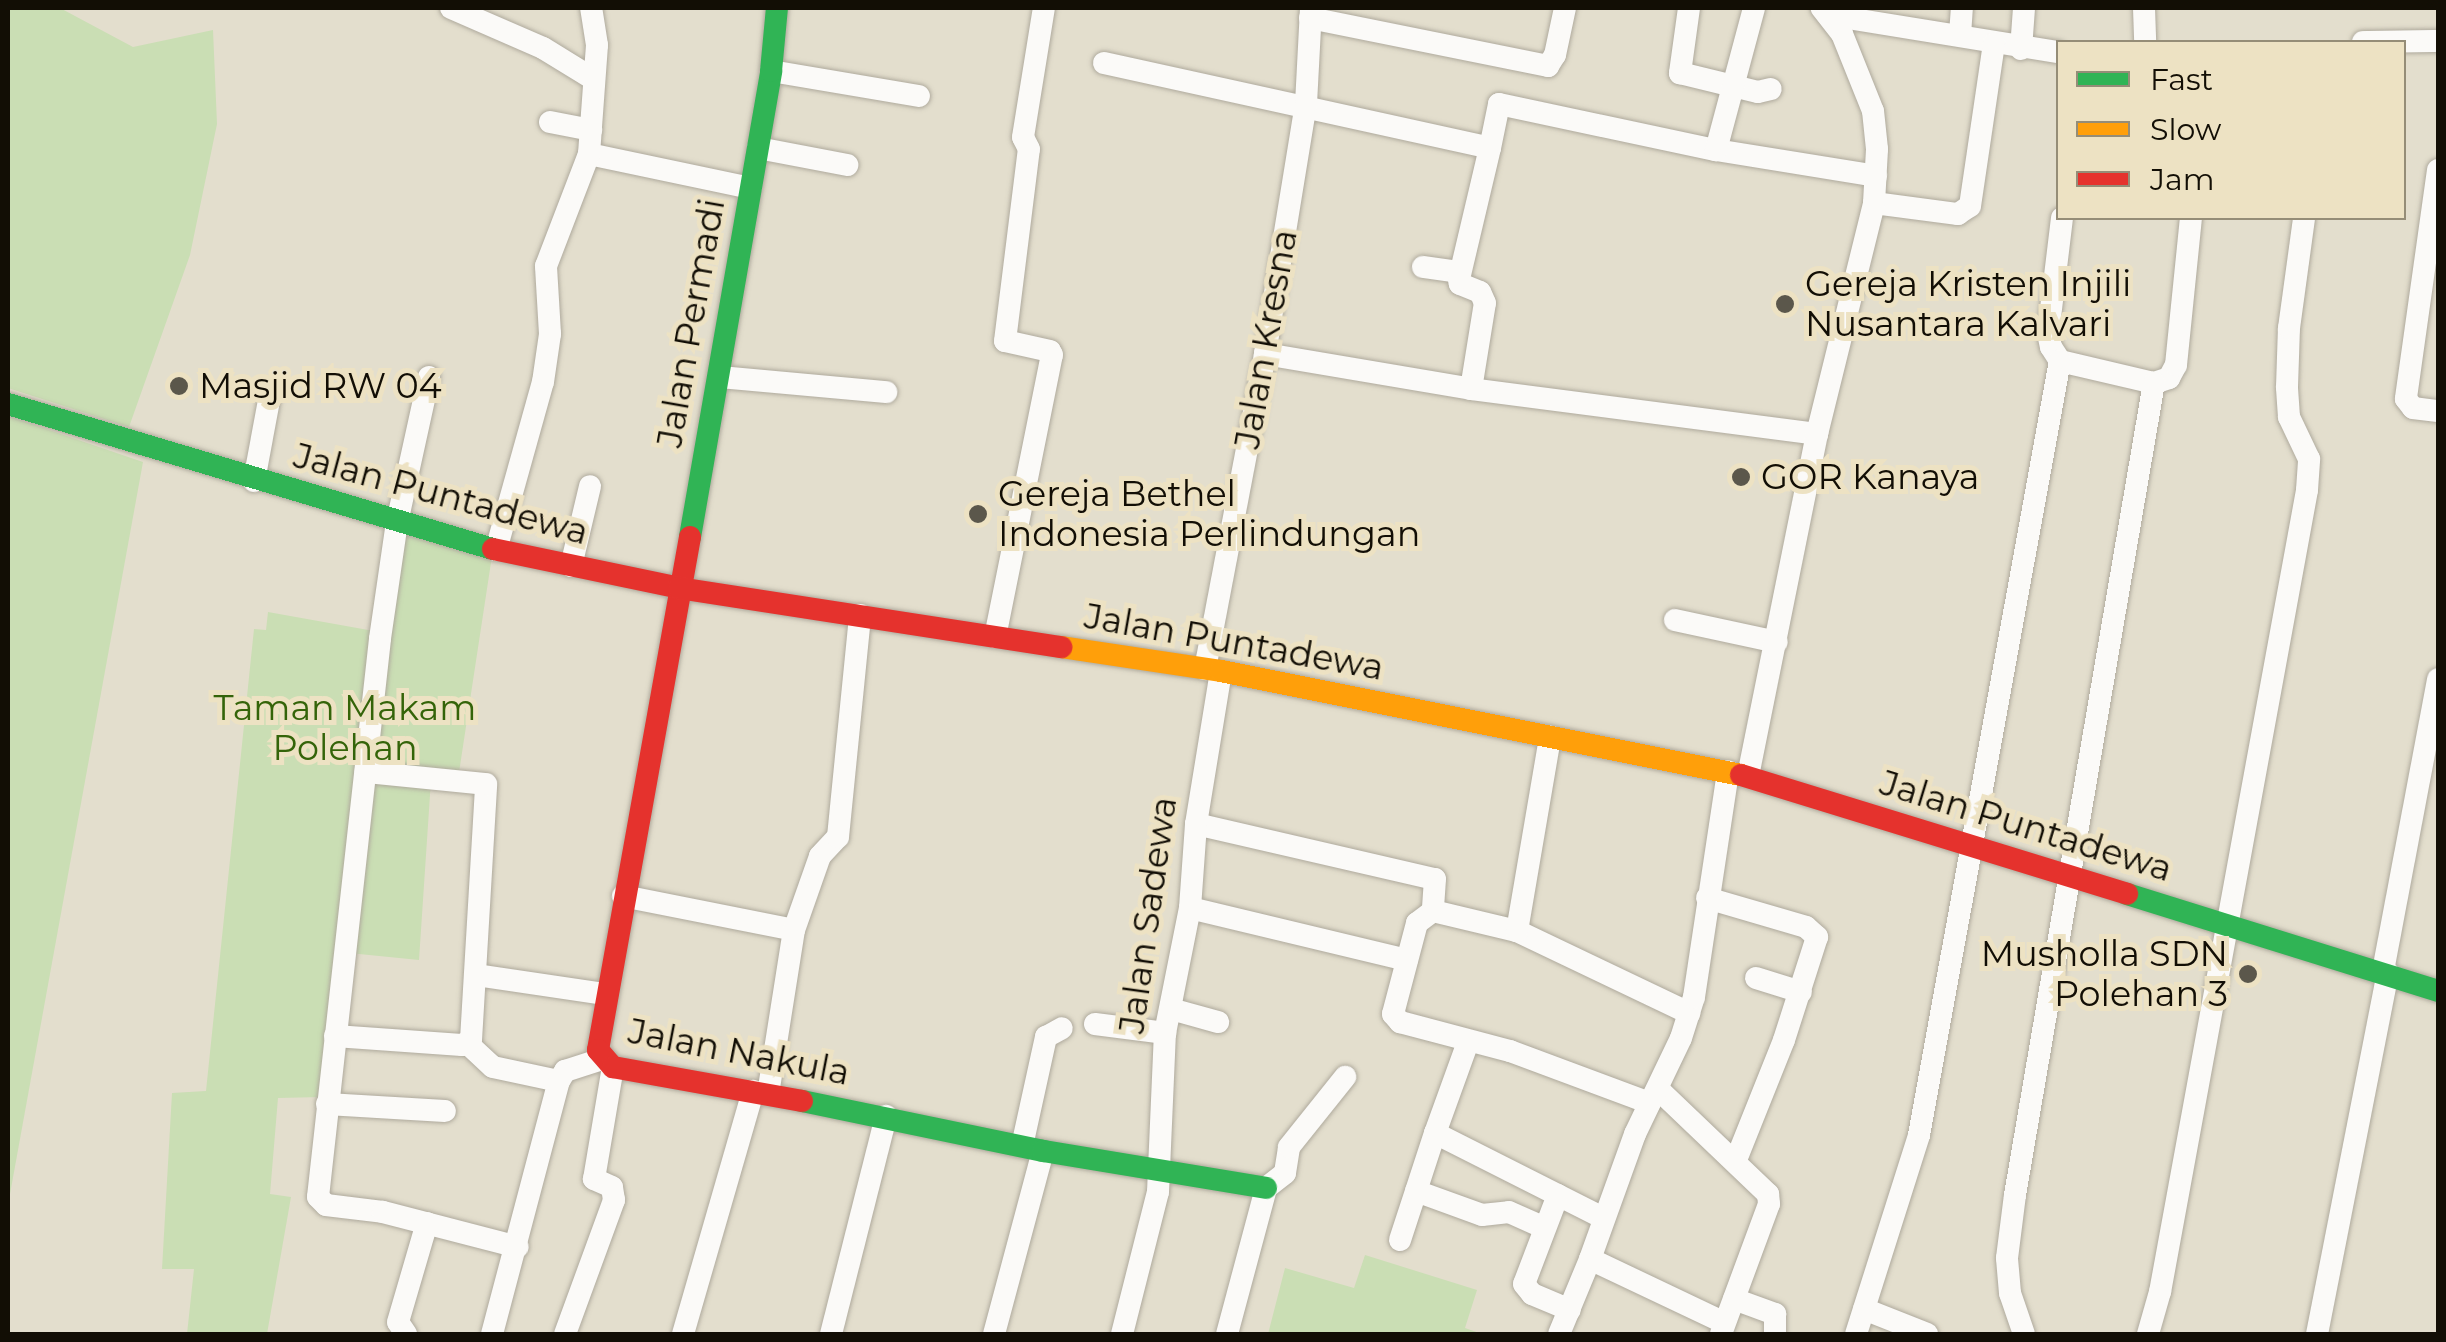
<!DOCTYPE html>
<style>
body{margin:0}
#map{position:relative;width:2446px;height:1342px;overflow:hidden;background:#e3decd;font-family:Montserrat,sans-serif}
div>[style]{position:absolute}
.green>*{inset:0;background:#cadeb4}
.roads{filter:drop-shadow(0 0 2px #afaa9d) drop-shadow(0 0 2px #afaa9d)}
.street>*{height:22px;margin:-11px;padding:0 11px;transform-origin:11px;border-radius:11px;background:#fbfaf8}
.fast>*{height:22px;margin:-11px;padding:0 11px;transform-origin:11px;border-radius:11px;background:#30b455}
.slow>*{height:22px;margin:-11px;padding:0 11px;transform-origin:11px;border-radius:11px;background:#ff9f0a}
.jam>*{height:22px;margin:-11px;padding:0 11px;transform-origin:11px;border-radius:11px;background:#e5322d}
.dots>*{width:28px;height:28px;translate:-50% -50%;box-sizing:border-box;border:5px solid #ede2c3;border-radius:50%}
span{translate:-50% -50%;white-space:nowrap;text-align:center;line-height:1.15;-webkit-text-stroke:10px #ede2c3;paint-order:stroke}
.poi-label{font-size:35px;color:#120e05}
.left{translate:0 -50%;text-align:left}
.right{translate:-100% -50%;text-align:right}
.street-label{font-size:35px;color:#120e05}
.park-label{font-size:35px;color:#346409}
.frame{position:absolute;inset:0;border:10px solid #120e05;pointer-events:none}
.legend{position:absolute;left:2056px;top:40px;width:350px;height:180px;box-sizing:border-box;background:#ede2c3;border:2px solid #958d77;margin:0;padding:12px 18px;list-style:none;font-size:30px;color:#120e05}
.legend li{display:flex;align-items:center;gap:20px;height:50px}
.legend b{width:50px;border:2px solid #958d77}
</style>
<div id="map">
<div class="green">
<div style="clip-path:polygon(8px 8px,60px 8px,133px 47px,213px 30px,217px 124px,190px 255px,129px 427px,8px 388px)"></div>
<div style="clip-path:polygon(8px 416px,143px 462px,8px 1205px)"></div>
<div style="clip-path:polygon(399px 533px,492px 556px,458px 779px,431px 780px,419px 960px,339px 952px,322px 1097px,278px 1098px,270px 1194px,291px 1197px,267px 1334px,187px 1334px,194px 1269px,162px 1269px,172px 1093px,206px 1091px,254px 629px,266px 630px,268px 612px,385px 633px)"></div>
<div style="clip-path:polygon(1365px 1255px,1477px 1290px,1465px 1328px,1482px 1334px,1268px 1334px,1285px 1268px,1354px 1288px)"></div>
</div>
<div class="roads">
<div class="street">
<div style="left:451px;top:8px;width:100px;rotate:23.5deg"></div>
<div style="left:543px;top:48px;width:57px;rotate:31.5deg"></div>
<div style="left:1689px;top:8px;width:66px;rotate:97.9deg"></div>
<div style="left:1680px;top:73px;width:80px;rotate:13.7deg"></div>
<div style="left:1758px;top:92px;width:13px;rotate:-13deg"></div>
<div style="left:2144px;top:8px;width:34px;rotate:88deg"></div>
<div style="left:1829px;top:15px;width:232px;rotate:9.2deg"></div>
<div style="left:1310px;top:18px;width:243px;rotate:11.4deg"></div>
<div style="left:1548px;top:66px;width:13px;rotate:-58deg"></div>
<div style="left:1555px;top:55px;width:48px;rotate:-78deg"></div>
<div style="left:1960px;top:35px;width:27px;rotate:-86deg"></div>
<div style="left:2363px;top:42px;width:75px;rotate:-0.8deg"></div>
<div style="left:2021px;top:49px;width:41px;rotate:-85.8deg"></div>
<div style="left:1104px;top:63px;width:395px;rotate:12.4deg"></div>
<div style="left:1490px;top:148px;width:45px;rotate:-78.4deg"></div>
<div style="left:1499px;top:104px;width:222px;rotate:12deg"></div>
<div style="left:1716px;top:150px;width:162px;rotate:9.2deg"></div>
<div style="left:771px;top:71px;width:150px;rotate:9.6deg"></div>
<div style="left:550px;top:122px;width:42px;rotate:11deg"></div>
<div style="left:758px;top:148px;width:91px;rotate:10.8deg"></div>
<div style="left:1716px;top:150px;width:147px;rotate:-75deg"></div>
<div style="left:589px;top:154px;width:165px;rotate:11.9deg"></div>
<div style="left:2438px;top:170px;width:231px;rotate:98deg"></div>
<div style="left:2406px;top:399px;width:11px;rotate:52deg"></div>
<div style="left:2413px;top:408px;width:25px;rotate:7deg"></div>
<div style="left:1874px;top:203px;width:85px;rotate:7.5deg"></div>
<div style="left:1958px;top:214px;width:14px;rotate:-34deg"></div>
<div style="left:1970px;top:206px;width:164px;rotate:-81.6deg"></div>
<div style="left:2062px;top:218px;width:116px;rotate:96.9deg"></div>
<div style="left:2048px;top:333px;width:14px;rotate:78deg"></div>
<div style="left:2051px;top:347px;width:17px;rotate:57deg"></div>
<div style="left:2060px;top:361px;width:97px;rotate:13.2deg"></div>
<div style="left:2154px;top:383px;width:16px;rotate:-18deg"></div>
<div style="left:2169px;top:378px;width:15px;rotate:-62deg"></div>
<div style="left:2176px;top:365px;width:148px;rotate:-84.2deg"></div>
<div style="left:1423px;top:267px;width:37px;rotate:8deg"></div>
<div style="left:1265px;top:354px;width:209px;rotate:9.6deg"></div>
<div style="left:1471px;top:389px;width:349px;rotate:7.4deg"></div>
<div style="left:429px;top:377px;width:148px;rotate:102.4deg"></div>
<div style="left:397px;top:522px;width:118px;rotate:98.3deg"></div>
<div style="left:380px;top:639px;width:561px;rotate:96.34deg"></div>
<div style="left:318px;top:1197px;width:11px;rotate:45deg"></div>
<div style="left:326px;top:1205px;width:57px;rotate:7deg"></div>
<div style="left:383px;top:1212px;width:139px;rotate:14.5deg"></div>
<div style="left:720px;top:377px;width:167px;rotate:5.2deg"></div>
<div style="left:1471px;top:389px;width:87px;rotate:-80.8deg"></div>
<div style="left:1485px;top:303px;width:12px;rotate:-114deg"></div>
<div style="left:1480px;top:292px;width:22px;rotate:-158deg"></div>
<div style="left:1460px;top:284px;width:5px;rotate:-101deg"></div>
<div style="left:1459px;top:279px;width:135px;rotate:-76.7deg"></div>
<div style="left:254px;top:481px;width:87px;rotate:-79.5deg"></div>
<div style="left:496px;top:550px;width:174px;rotate:-74.4deg"></div>
<div style="left:543px;top:382px;width:49px;rotate:-81.7deg"></div>
<div style="left:550px;top:334px;width:68px;rotate:-93.4deg"></div>
<div style="left:546px;top:266px;width:120px;rotate:-69deg"></div>
<div style="left:589px;top:154px;width:109px;rotate:-85.8deg"></div>
<div style="left:597px;top:45px;width:37px;rotate:-99deg"></div>
<div style="left:571px;top:566px;width:82px;rotate:-76.6deg"></div>
<div style="left:1675px;top:620px;width:104px;rotate:12.2deg"></div>
<div style="left:995px;top:637px;width:288px;rotate:-78.6deg"></div>
<div style="left:1052px;top:355px;width:4px;rotate:-117deg"></div>
<div style="left:1050px;top:351px;width:46px;rotate:-167.5deg"></div>
<div style="left:1005px;top:341px;width:193px;rotate:-82.9deg"></div>
<div style="left:1029px;top:149px;width:13px;rotate:-117deg"></div>
<div style="left:1023px;top:137px;width:131px;rotate:-80.8deg"></div>
<div style="left:1205px;top:669px;width:321px;rotate:-79.2deg"></div>
<div style="left:1265px;top:354px;width:253px;rotate:-80.7deg"></div>
<div style="left:1306px;top:104px;width:96px;rotate:-87deg"></div>
<div style="left:1748px;top:776px;width:349px;rotate:-78.6deg"></div>
<div style="left:1817px;top:434px;width:238px;rotate:-76.1deg"></div>
<div style="left:1874px;top:203px;width:54px;rotate:-86.8deg"></div>
<div style="left:1877px;top:149px;width:38px;rotate:-96deg"></div>
<div style="left:1873px;top:111px;width:83px;rotate:-111.9deg"></div>
<div style="left:1842px;top:34px;width:33px;rotate:-128deg"></div>
<div style="left:1196px;top:824px;width:245px;rotate:13deg"></div>
<div style="left:1435px;top:879px;width:32px;rotate:94deg"></div>
<div style="left:1433px;top:911px;width:20px;rotate:143deg"></div>
<div style="left:1417px;top:923px;width:94px;rotate:104.8deg"></div>
<div style="left:1393px;top:1014px;width:11px;rotate:49deg"></div>
<div style="left:1400px;top:1022px;width:114px;rotate:14.8deg"></div>
<div style="left:1510px;top:1051px;width:149px;rotate:20.4deg"></div>
<div style="left:623px;top:896px;width:174px;rotate:11.2deg"></div>
<div style="left:1707px;top:898px;width:103px;rotate:16.3deg"></div>
<div style="left:1806px;top:927px;width:15px;rotate:42deg"></div>
<div style="left:1817px;top:937px;width:108px;rotate:107.8deg"></div>
<div style="left:1784px;top:1040px;width:129px;rotate:111.8deg"></div>
<div style="left:1190px;top:908px;width:223px;rotate:13.5deg"></div>
<div style="left:1433px;top:911px;width:86px;rotate:13.4deg"></div>
<div style="left:1517px;top:931px;width:191px;rotate:25.5deg"></div>
<div style="left:1517px;top:931px;width:197px;rotate:-80.3deg"></div>
<div style="left:2383px;top:971px;width:297px;rotate:-79.3deg"></div>
<div style="left:476px;top:975px;width:130px;rotate:8.4deg"></div>
<div style="left:1756px;top:978px;width:47px;rotate:17.3deg"></div>
<div style="left:1171px;top:1009px;width:49px;rotate:15.5deg"></div>
<div style="left:1095px;top:1024px;width:71px;rotate:7.3deg"></div>
<div style="left:335px;top:1036px;width:127px;rotate:4.1deg"></div>
<div style="left:462px;top:1045px;width:10px;rotate:-29deg"></div>
<div style="left:471px;top:1040px;width:256px;rotate:-86.6deg"></div>
<div style="left:486px;top:784px;width:121px;rotate:-174.3deg"></div>
<div style="left:1468px;top:1042px;width:97px;rotate:109.9deg"></div>
<div style="left:1435px;top:1133px;width:188px;rotate:26.8deg"></div>
<div style="left:467px;top:1043px;width:35px;rotate:43deg"></div>
<div style="left:493px;top:1067px;width:67px;rotate:12deg"></div>
<div style="left:1659px;top:1090px;width:151px;rotate:43.7deg"></div>
<div style="left:1768px;top:1194px;width:10px;rotate:84deg"></div>
<div style="left:1769px;top:1204px;width:139px;rotate:110.3deg"></div>
<div style="left:768px;top:1094px;width:166px;rotate:-81deg"></div>
<div style="left:794px;top:930px;width:78px;rotate:-70.6deg"></div>
<div style="left:820px;top:856px;width:26px;rotate:-47deg"></div>
<div style="left:838px;top:837px;width:223px;rotate:-84.3deg"></div>
<div style="left:327px;top:1104px;width:118px;rotate:3.4deg"></div>
<div style="left:1022px;top:1146px;width:112px;rotate:-77.6deg"></div>
<div style="left:1046px;top:1037px;width:18px;rotate:-29deg"></div>
<div style="left:1416px;top:1191px;width:70px;rotate:20deg"></div>
<div style="left:1482px;top:1215px;width:27px;rotate:-6deg"></div>
<div style="left:1509px;top:1212px;width:39px;rotate:24deg"></div>
<div style="left:1558px;top:1195px;width:95px;rotate:110.9deg"></div>
<div style="left:1524px;top:1284px;width:13px;rotate:51deg"></div>
<div style="left:1532px;top:1294px;width:41px;rotate:22.8deg"></div>
<div style="left:1400px;top:1240px;width:113px;rotate:-71.9deg"></div>
<div style="left:1590px;top:1259px;width:133px;rotate:-70.2deg"></div>
<div style="left:1635px;top:1134px;width:106px;rotate:-64.4deg"></div>
<div style="left:1681px;top:1038px;width:43px;rotate:-72.4deg"></div>
<div style="left:1694px;top:997px;width:228px;rotate:-81.4deg"></div>
<div style="left:1734px;top:1299px;width:44px;rotate:20.1deg"></div>
<div style="left:1775px;top:1314px;width:20px;rotate:90deg"></div>
<div style="left:1864px;top:1309px;width:68px;rotate:21.6deg"></div>
<div style="left:406px;top:1334px;width:14px;rotate:-124deg"></div>
<div style="left:398px;top:1322px;width:103px;rotate:-73.7deg"></div>
<div style="left:492px;top:1334px;width:262px;rotate:-75.2deg"></div>
<div style="left:559px;top:1081px;width:12px;rotate:-59deg"></div>
<div style="left:565px;top:1071px;width:39px;rotate:-18deg"></div>
<div style="left:565px;top:1334px;width:143px;rotate:-69.9deg"></div>
<div style="left:614px;top:1200px;width:13px;rotate:-99deg"></div>
<div style="left:612px;top:1187px;width:20px;rotate:-156deg"></div>
<div style="left:594px;top:1179px;width:114px;rotate:-80.4deg"></div>
<div style="left:683px;top:1334px;width:253px;rotate:-73.9deg"></div>
<div style="left:831px;top:1334px;width:225px;rotate:-75.8deg"></div>
<div style="left:994px;top:1334px;width:189px;rotate:-75deg"></div>
<div style="left:1122px;top:1334px;width:146px;rotate:-75.8deg"></div>
<div style="left:1158px;top:1192px;width:159px;rotate:-87.5deg"></div>
<div style="left:1165px;top:1033px;width:127px;rotate:-78.7deg"></div>
<div style="left:1190px;top:908px;width:84px;rotate:-85.9deg"></div>
<div style="left:1196px;top:824px;width:155px;rotate:-80.7deg"></div>
<div style="left:1227px;top:1334px;width:151px;rotate:-75deg"></div>
<div style="left:1266px;top:1188px;width:24px;rotate:-38deg"></div>
<div style="left:1285px;top:1173px;width:26px;rotate:-81deg"></div>
<div style="left:1289px;top:1147px;width:90px;rotate:-51.3deg"></div>
<div style="left:1559px;top:1334px;width:81px;rotate:-67.5deg"></div>
<div style="left:1590px;top:1259px;width:149px;rotate:25.4deg"></div>
<div style="left:1856px;top:1334px;width:209px;rotate:-72.4deg"></div>
<div style="left:1919px;top:1135px;width:787px;rotate:-79.68deg"></div>
<div style="left:2024px;top:1334px;width:43px;rotate:-108.9deg"></div>
<div style="left:2010px;top:1293px;width:35px;rotate:-95deg"></div>
<div style="left:2007px;top:1258px;width:64px;rotate:-82.8deg"></div>
<div style="left:2015px;top:1195px;width:824px;rotate:-80.29deg"></div>
<div style="left:2148px;top:1334px;width:44px;rotate:-74.1deg"></div>
<div style="left:2160px;top:1292px;width:815px;rotate:-79.61deg"></div>
<div style="left:2307px;top:490px;width:31px;rotate:-86deg"></div>
<div style="left:2309px;top:459px;width:47px;rotate:-115.5deg"></div>
<div style="left:2289px;top:417px;width:30px;rotate:-94deg"></div>
<div style="left:2287px;top:387px;width:59px;rotate:-88.1deg"></div>
<div style="left:2289px;top:328px;width:111px;rotate:-82.2deg"></div>
<div style="left:2317px;top:1334px;width:368px;rotate:-78.9deg"></div>
</div>
<div class="fast">
<div style="left:8px;top:404px;width:506px;rotate:16.65deg"></div>
<div style="left:690px;top:537px;width:473px;rotate:-80.1deg"></div>
<div style="left:771px;top:71px;width:63px;rotate:-84.6deg"></div>
<div style="left:2127px;top:894px;width:326px;rotate:17.3deg"></div>
<div style="left:802px;top:1101px;width:246px;rotate:11.7deg"></div>
<div style="left:1043px;top:1151px;width:226px;rotate:9.4deg"></div>
</div>
<div class="slow">
<div style="left:1061px;top:647px;width:162px;rotate:8.5deg"></div>
<div style="left:1221px;top:671px;width:530px;rotate:11.31deg"></div>
</div>
<div class="jam">
<div style="left:690px;top:537px;width:521px;rotate:100.17deg"></div>
<div style="left:598px;top:1050px;width:23px;rotate:49deg"></div>
<div style="left:613px;top:1067px;width:192px;rotate:10.2deg"></div>
<div style="left:493px;top:549px;width:190px;rotate:11.8deg"></div>
<div style="left:679px;top:588px;width:387px;rotate:8.8deg"></div>
<div style="left:1741px;top:775px;width:404px;rotate:17.1deg"></div>
</div>
</div>
<div class="dots">
<div style="left:1785px;top:304px;background:#5b574b"></div>
<div style="left:179px;top:386px;background:#5b574b"></div>
<div style="left:1741px;top:477px;background:#5b574b"></div>
<div style="left:978px;top:514px;background:#5b574b"></div>
<div style="left:2248px;top:974px;background:#5b574b"></div>
</div>
<div class="poi-label">
<span class="left" style="left:1805px;top:304px">Gereja Kristen Injili<br>Nusantara Kalvari</span>
<span class="left" style="left:199px;top:386px">Masjid RW 04</span>
<span class="left" style="left:1761px;top:477px">GOR Kanaya</span>
<span class="left" style="left:998px;top:514px">Gereja Bethel<br>Indonesia Perlindungan</span>
<span class="right" style="left:2228px;top:974px">Musholla SDN<br>Polehan 3</span>
</div>
<div class="street-label">
<span style="left:691px;top:323px;rotate:-80deg">Jalan Permadi</span>
<span style="left:1266px;top:339px;rotate:-80deg">Jalan Kresna</span>
<span style="left:441px;top:494px;rotate:15deg">Jalan Puntadewa</span>
<span style="left:1234px;top:642px;rotate:10deg">Jalan Puntadewa</span>
<span style="left:2026px;top:826px;rotate:17deg">Jalan Puntadewa</span>
<span style="left:1148px;top:915px;rotate:-82deg">Jalan Sadewa</span>
<span style="left:739px;top:1052px;rotate:11deg">Jalan Nakula</span>
</div>
<div class="park-label">
<span style="left:345px;top:728px">Taman Makam<br>Polehan</span>
</div>
<div class="frame"></div>
<ul class="legend">
<li><b style="height:12px;background:#30b455"></b>Fast</li>
<li><b style="height:12px;background:#ff9f0a"></b>Slow</li>
<li><b style="height:12px;background:#e5322d"></b>Jam</li>
</ul>
</div>
